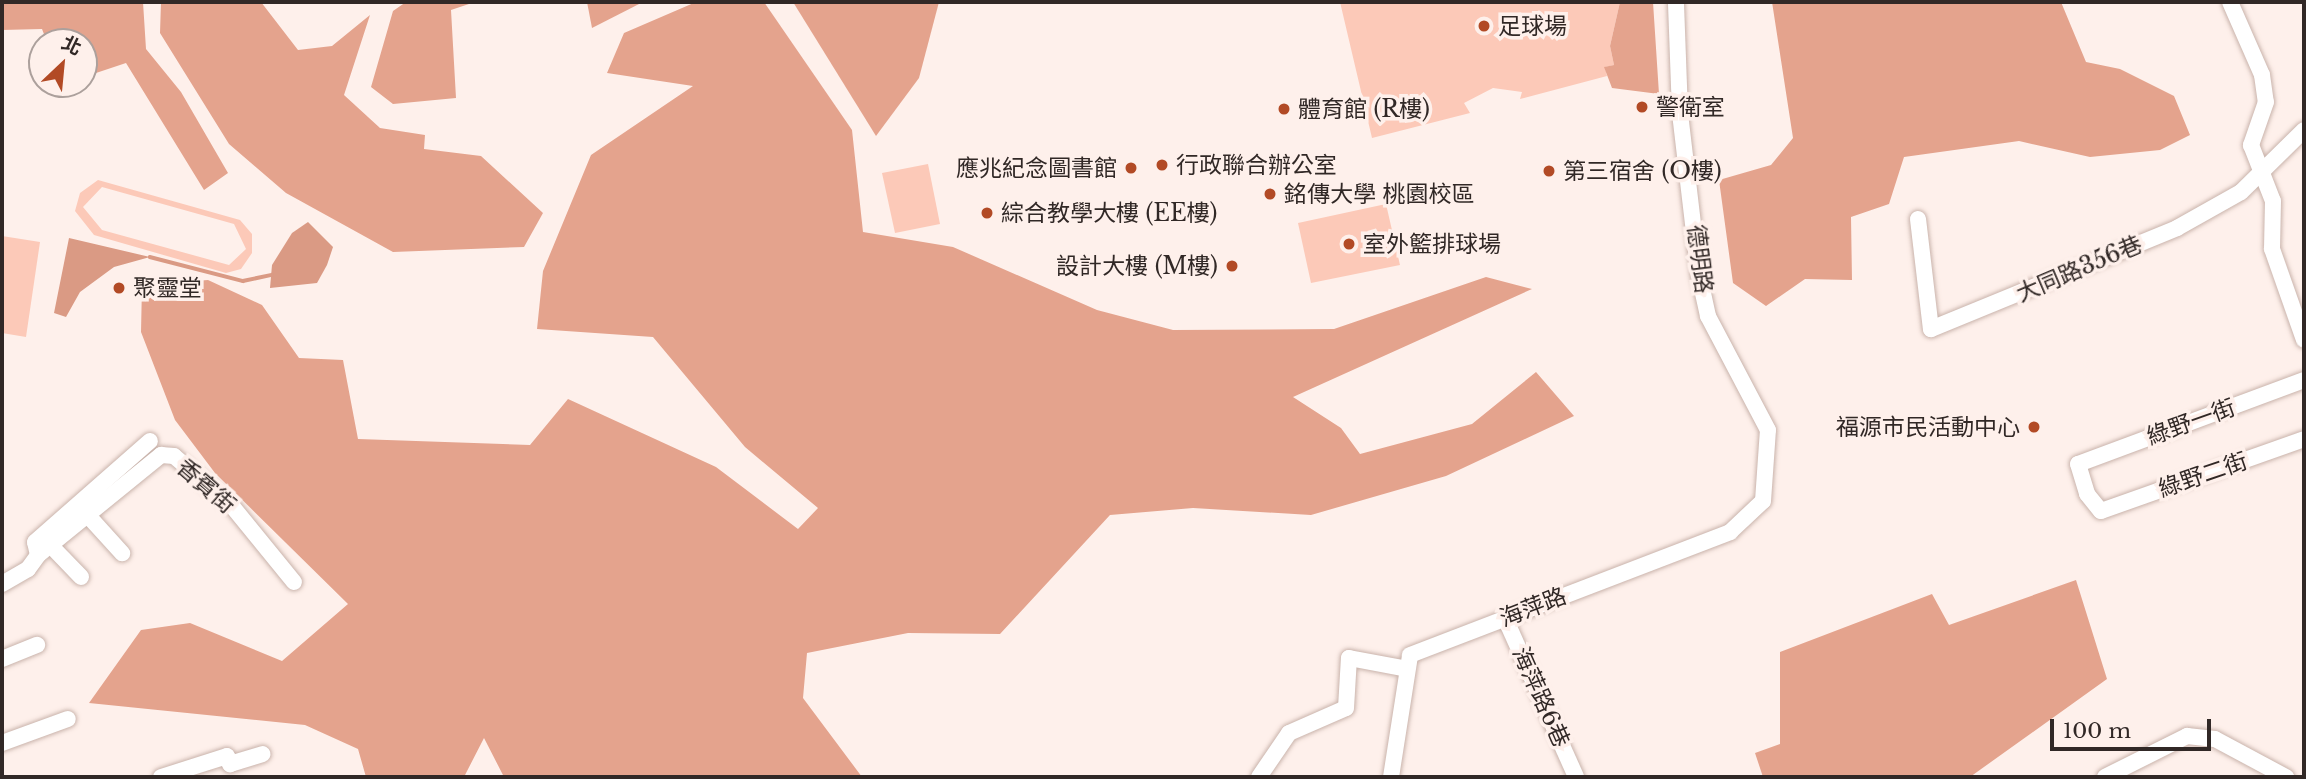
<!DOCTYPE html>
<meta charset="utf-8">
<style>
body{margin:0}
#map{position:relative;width:2306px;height:779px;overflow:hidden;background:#fef0eb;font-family:"Libre Baskerville","Noto Sans TC",serif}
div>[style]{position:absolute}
.green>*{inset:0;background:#fcc9b8}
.forest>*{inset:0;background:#e4a38d}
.water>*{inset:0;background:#da9a84}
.stream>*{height:3.5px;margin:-1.75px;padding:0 1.75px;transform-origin:1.75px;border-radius:1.75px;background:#da9a84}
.roads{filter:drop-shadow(0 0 2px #c9b3ab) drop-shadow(0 0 2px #c9b3ab)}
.minor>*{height:16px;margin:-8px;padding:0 8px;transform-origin:8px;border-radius:8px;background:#fff}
.dots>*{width:19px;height:19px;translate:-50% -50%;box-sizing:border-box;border:4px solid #fef0eb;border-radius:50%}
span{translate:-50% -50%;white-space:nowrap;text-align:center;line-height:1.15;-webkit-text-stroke:7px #fef0eb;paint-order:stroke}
.poi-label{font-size:23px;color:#312826}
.left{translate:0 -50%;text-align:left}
.right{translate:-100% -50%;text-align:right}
.street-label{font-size:23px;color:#312826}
.frame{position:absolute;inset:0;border:4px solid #312826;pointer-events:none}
.north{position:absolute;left:28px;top:28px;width:70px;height:70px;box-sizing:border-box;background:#fef0eb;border:2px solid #aca09c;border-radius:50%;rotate:26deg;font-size:19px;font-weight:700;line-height:28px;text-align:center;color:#312826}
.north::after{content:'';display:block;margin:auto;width:24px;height:32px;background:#b24a25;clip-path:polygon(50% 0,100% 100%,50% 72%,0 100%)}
.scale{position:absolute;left:2050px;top:719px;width:161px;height:32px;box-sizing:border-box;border:4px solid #312826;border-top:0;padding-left:9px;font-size:21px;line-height:24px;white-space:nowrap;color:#312826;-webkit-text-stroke:5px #fef0eb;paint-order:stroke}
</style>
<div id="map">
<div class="green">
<div style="clip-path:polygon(1340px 2px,1620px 2px,1610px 46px,1614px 65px,1605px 67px,1607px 76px,1520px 99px,1522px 92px,1493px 88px,1464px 103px,1470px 113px,1372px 138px)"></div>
<div style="clip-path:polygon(928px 164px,940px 224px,895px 233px,882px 173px)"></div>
<div style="clip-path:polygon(evenodd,98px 180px,240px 220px,252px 234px,252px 253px,241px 269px,226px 273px,94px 235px,75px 211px,80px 193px,98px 180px,102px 187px,234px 224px,246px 249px,229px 265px,102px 230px,83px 207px,102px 187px)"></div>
<div style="clip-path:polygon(1386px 204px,1400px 265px,1311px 283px,1298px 223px)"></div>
<div style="clip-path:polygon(2px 236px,40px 242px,26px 337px,2px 333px)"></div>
</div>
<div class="forest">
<div style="clip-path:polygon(2px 2px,143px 2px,146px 49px,181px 92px,228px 173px,204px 190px,126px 63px,84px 77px,84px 42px,47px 42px,42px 29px,2px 30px)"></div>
<div style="clip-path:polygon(161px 2px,261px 2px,298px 50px,332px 46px,370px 15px,344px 95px,380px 128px,425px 135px,424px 149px,481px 156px,543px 213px,524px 247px,393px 252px,286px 193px,229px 144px,160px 33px)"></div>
<div style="clip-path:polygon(406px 2px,475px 2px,451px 10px,456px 98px,393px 104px,371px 87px,393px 11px)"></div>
<div style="clip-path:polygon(587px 2px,643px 2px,592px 28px)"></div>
<div style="clip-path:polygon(696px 2px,764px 2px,852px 130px,863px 232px,953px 247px,1097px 310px,1173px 330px,1334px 329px,1486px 277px,1532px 289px,1293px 397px,1341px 428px,1360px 454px,1472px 424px,1536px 372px,1574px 416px,1446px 476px,1311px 515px,1193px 508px,1110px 515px,1000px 634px,908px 633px,807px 653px,803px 698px,862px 777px,504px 777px,484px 738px,464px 777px,366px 777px,358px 749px,305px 725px,89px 703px,141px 630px,190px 623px,282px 661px,348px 604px,215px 473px,175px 420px,141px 332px,142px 285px,208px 280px,262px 305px,299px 358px,343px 360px,358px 439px,530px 445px,568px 399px,716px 467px,798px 529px,818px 508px,745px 447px,653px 337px,537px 329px,543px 271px,591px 155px,693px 86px,607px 73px,624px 33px)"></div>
<div style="clip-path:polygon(793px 2px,939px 2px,919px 78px,876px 136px)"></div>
<div style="clip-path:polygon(1620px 2px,1653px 2px,1659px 94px,1612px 88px,1604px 67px,1614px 65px,1610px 46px)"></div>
<div style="clip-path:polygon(1772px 2px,2061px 2px,2086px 62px,2120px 69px,2174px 96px,2190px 135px,2160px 150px,2090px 157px,2019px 141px,1904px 157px,1889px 204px,1851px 217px,1852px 280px,1805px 279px,1766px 306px,1733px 283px,1719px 180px,1771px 165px,1793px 138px)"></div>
<div style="clip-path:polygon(2076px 580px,2107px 679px,1970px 777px,1763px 777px,1755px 753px,1780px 744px,1780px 652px,1932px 594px,1949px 625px)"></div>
</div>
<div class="water">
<div style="clip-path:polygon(308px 222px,333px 247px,327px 265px,317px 283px,270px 288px,272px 265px,292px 233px)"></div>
<div style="clip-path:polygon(69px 238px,150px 257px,114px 267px,80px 292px,66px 317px,54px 313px)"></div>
</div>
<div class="stream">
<div style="left:150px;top:257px;width:96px;rotate:14.5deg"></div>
<div style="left:243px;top:281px;width:29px;rotate:-12deg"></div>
</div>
<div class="roads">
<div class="minor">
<div style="left:2230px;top:2px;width:80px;rotate:66.3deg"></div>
<div style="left:2262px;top:75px;width:27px;rotate:82deg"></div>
<div style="left:2266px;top:102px;width:46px;rotate:109.2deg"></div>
<div style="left:2251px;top:145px;width:60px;rotate:68.6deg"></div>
<div style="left:2273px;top:201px;width:48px;rotate:91.2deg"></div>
<div style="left:2272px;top:249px;width:96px;rotate:70.6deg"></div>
<div style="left:1918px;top:219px;width:111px;rotate:83.3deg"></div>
<div style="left:1931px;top:329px;width:266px;rotate:-22.3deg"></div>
<div style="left:2177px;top:228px;width:73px;rotate:-29.4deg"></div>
<div style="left:2241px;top:192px;width:88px;rotate:-44.5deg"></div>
<div style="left:2304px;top:380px;width:241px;rotate:159.6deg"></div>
<div style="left:2078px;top:464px;width:31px;rotate:73deg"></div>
<div style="left:2087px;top:494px;width:22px;rotate:51deg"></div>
<div style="left:2101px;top:511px;width:215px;rotate:-19.5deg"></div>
<div style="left:92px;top:520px;width:45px;rotate:47.7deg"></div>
<div style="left:56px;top:551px;width:36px;rotate:46deg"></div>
<div style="left:38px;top:555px;width:159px;rotate:-39.1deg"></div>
<div style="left:161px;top:455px;width:13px;rotate:4deg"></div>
<div style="left:174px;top:456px;width:77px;rotate:40.8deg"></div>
<div style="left:232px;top:506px;width:98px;rotate:50.8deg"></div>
<div style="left:2px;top:584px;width:30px;rotate:-30deg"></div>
<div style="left:28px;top:569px;width:17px;rotate:-54deg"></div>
<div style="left:38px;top:555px;width:13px;rotate:-103deg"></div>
<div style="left:35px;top:542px;width:153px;rotate:-41.3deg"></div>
<div style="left:1505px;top:618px;width:174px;rotate:65.9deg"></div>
<div style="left:2px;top:659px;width:38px;rotate:-22deg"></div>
<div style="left:2px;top:743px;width:70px;rotate:-20deg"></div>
<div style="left:161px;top:777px;width:69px;rotate:-17.7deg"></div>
<div style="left:227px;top:756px;width:9px;rotate:69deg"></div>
<div style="left:230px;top:764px;width:34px;rotate:-17deg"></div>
<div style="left:1259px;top:777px;width:53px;rotate:-55.7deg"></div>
<div style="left:1289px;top:733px;width:62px;rotate:-23.7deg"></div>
<div style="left:1346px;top:708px;width:50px;rotate:-86.6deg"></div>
<div style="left:1349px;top:658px;width:55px;rotate:10.5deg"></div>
<div style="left:1391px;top:777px;width:123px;rotate:-81.1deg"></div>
<div style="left:1410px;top:655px;width:343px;rotate:-21deg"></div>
<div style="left:1730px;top:532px;width:45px;rotate:-43.2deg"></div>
<div style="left:1763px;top:501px;width:71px;rotate:-86deg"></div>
<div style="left:1768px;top:430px;width:129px;rotate:-117.8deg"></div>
<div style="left:1708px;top:316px;width:42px;rotate:-102.4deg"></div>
<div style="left:1699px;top:275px;width:163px;rotate:-96.7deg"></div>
<div style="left:1680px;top:113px;width:111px;rotate:-92.1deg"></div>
<div style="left:2105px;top:777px;width:92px;rotate:-26.6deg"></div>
<div style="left:2187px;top:736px;width:28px;rotate:6deg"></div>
<div style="left:2215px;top:739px;width:81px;rotate:28.2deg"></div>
</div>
</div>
<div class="dots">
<div style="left:1484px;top:26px;background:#b24a25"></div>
<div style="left:1642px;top:107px;background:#b24a25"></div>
<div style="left:1284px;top:109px;background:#b24a25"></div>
<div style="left:1162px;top:165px;background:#b24a25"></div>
<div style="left:1131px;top:168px;background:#b24a25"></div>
<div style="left:1549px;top:171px;background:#b24a25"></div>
<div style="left:1270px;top:194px;background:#b24a25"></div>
<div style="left:987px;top:213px;background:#b24a25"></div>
<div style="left:1349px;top:244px;background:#b24a25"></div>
<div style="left:1232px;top:266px;background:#b24a25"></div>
<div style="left:119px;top:288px;background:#b24a25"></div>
<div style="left:2034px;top:427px;background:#b24a25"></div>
</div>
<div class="poi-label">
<span class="left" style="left:1498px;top:26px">足球場</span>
<span class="left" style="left:1656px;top:107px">警衛室</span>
<span class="left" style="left:1298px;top:109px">體育館 (R樓)</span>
<span class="left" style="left:1176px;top:165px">行政聯合辦公室</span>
<span class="right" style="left:1117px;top:168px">應兆紀念圖書館</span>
<span class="left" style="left:1563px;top:171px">第三宿舍 (O樓)</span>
<span class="left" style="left:1284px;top:194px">銘傳大學 桃園校區</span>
<span class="left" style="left:1001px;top:213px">綜合教學大樓 (EE樓)</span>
<span class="left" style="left:1363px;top:244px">室外籃排球場</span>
<span class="right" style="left:1218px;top:266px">設計大樓 (M樓)</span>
<span class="left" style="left:133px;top:288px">聚靈堂</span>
<span class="right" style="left:2020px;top:427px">福源市民活動中心</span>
</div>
<div class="street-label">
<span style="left:1700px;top:259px;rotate:83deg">德明路</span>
<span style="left:2079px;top:269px;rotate:-23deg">大同路356巷</span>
<span style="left:2191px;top:422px;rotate:-20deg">綠野一街</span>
<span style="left:2203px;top:475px;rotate:-19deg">綠野二街</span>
<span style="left:206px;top:486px;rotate:41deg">香賓街</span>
<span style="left:1533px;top:607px;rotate:-21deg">海萍路</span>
<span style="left:1541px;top:697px;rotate:66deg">海萍路6巷</span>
</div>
<div class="frame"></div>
<div class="north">北</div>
<div class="scale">100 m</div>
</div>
